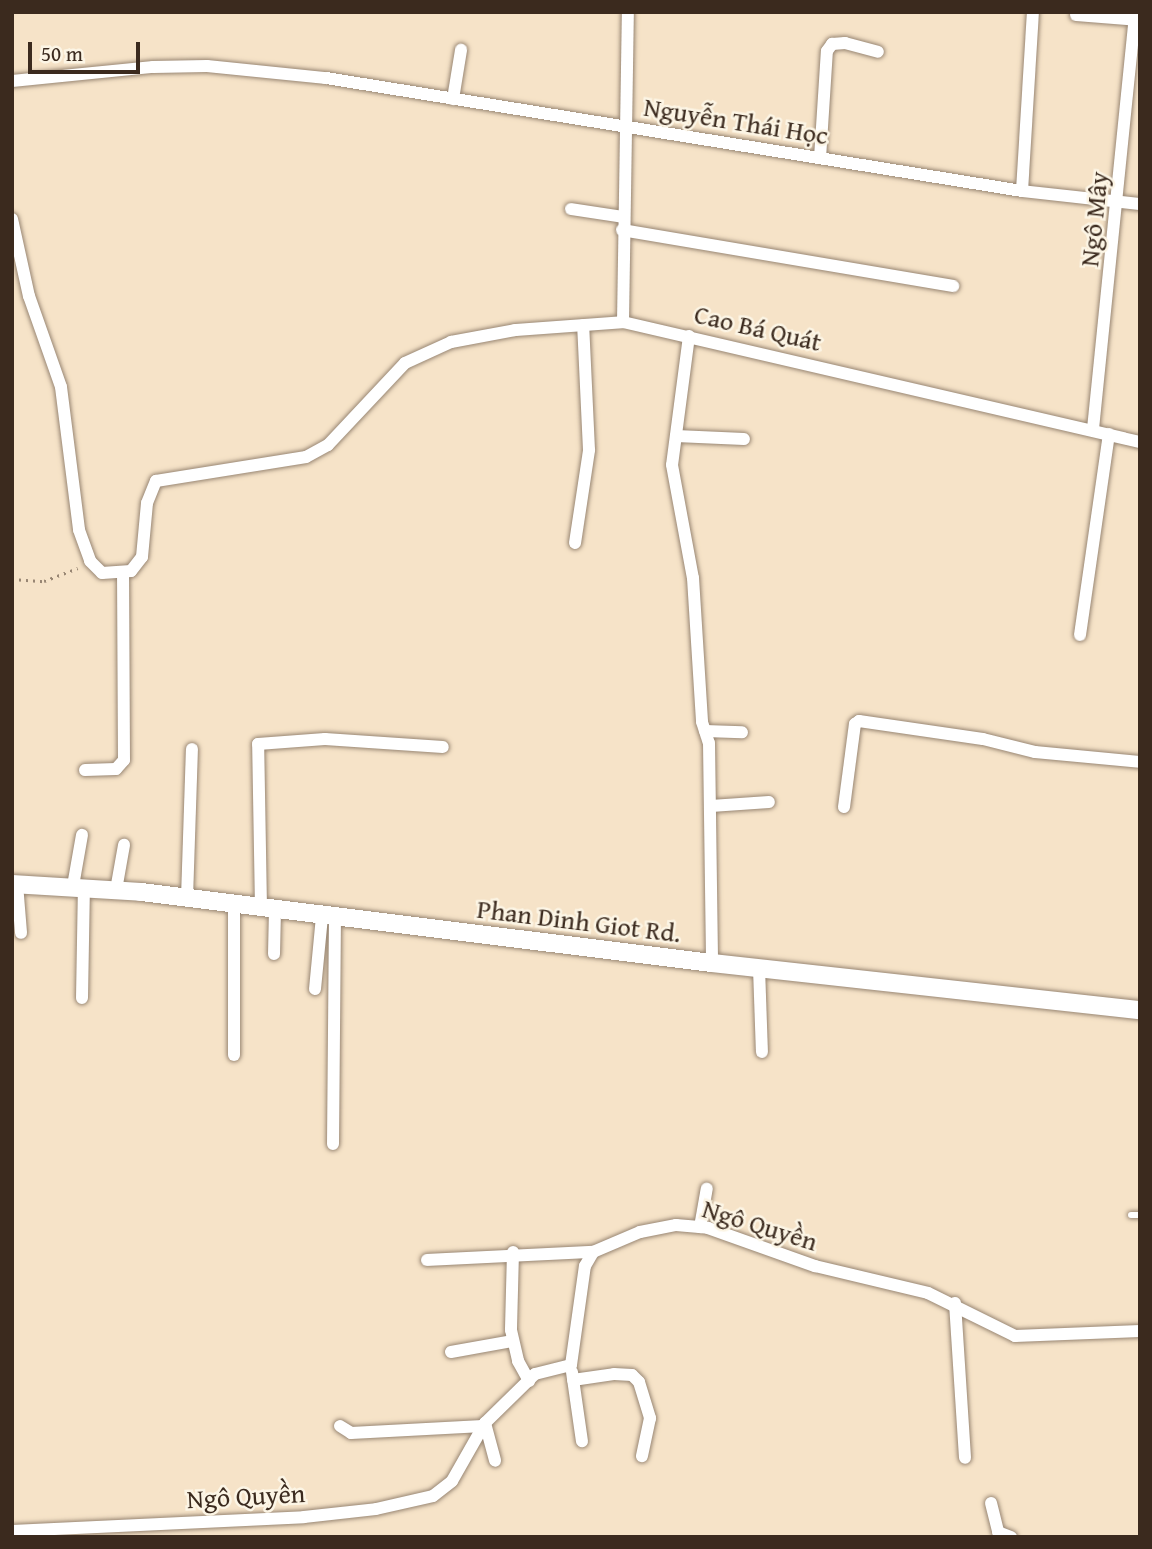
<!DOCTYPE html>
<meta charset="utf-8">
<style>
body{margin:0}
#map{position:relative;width:1152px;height:1549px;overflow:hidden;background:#f6e3c8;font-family:"Gentium Book Plus",serif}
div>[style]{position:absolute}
.path>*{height:2.5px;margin-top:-1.25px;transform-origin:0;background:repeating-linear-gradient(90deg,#988673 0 2px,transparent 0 7px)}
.roads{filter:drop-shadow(0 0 2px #988673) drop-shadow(0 0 2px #988673)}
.service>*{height:6px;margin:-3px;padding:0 3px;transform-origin:3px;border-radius:3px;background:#fff}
.minor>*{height:12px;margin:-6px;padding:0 6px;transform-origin:6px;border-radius:6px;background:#fff}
.secondary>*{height:18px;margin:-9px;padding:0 9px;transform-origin:9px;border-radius:9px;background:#fff}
span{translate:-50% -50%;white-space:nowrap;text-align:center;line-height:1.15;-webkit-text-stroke:5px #fcf5e5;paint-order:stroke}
.street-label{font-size:26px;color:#3b2a1e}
.frame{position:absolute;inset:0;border:14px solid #3b2a1e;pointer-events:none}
.scale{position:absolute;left:28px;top:42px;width:112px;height:32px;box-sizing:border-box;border:4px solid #3b2a1e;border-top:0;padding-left:9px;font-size:21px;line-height:24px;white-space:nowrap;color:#3b2a1e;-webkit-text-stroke:5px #fcf5e5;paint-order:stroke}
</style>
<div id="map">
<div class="path">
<div style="left:12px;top:579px;width:32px;rotate:4deg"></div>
<div style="left:44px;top:581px;width:36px;rotate:-21deg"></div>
</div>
<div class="roads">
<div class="service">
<div style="left:1131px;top:1215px;width:9px"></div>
</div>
<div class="minor">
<div style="left:1076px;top:15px;width:64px;rotate:4.5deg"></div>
<div style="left:12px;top:81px;width:142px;rotate:-5.7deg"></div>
<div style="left:153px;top:67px;width:54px;rotate:-1.1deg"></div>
<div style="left:207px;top:66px;width:120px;rotate:5.8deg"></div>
<div style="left:326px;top:78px;width:705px;rotate:9.22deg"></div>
<div style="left:1022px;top:191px;width:119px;rotate:6.3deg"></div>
<div style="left:453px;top:99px;width:50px;rotate:-80.7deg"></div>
<div style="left:820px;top:158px;width:107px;rotate:-86.3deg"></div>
<div style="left:827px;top:51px;width:9px;rotate:-54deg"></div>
<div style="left:832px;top:44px;width:13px;rotate:-4deg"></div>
<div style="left:845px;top:43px;width:34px;rotate:15deg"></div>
<div style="left:1022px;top:191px;width:179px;rotate:-86.5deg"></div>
<div style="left:571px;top:209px;width:53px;rotate:8.7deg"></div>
<div style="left:12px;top:219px;width:79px;rotate:77.6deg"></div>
<div style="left:29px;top:296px;width:96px;rotate:70.6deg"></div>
<div style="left:61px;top:387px;width:144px;rotate:82.8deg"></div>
<div style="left:79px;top:530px;width:33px;rotate:70deg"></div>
<div style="left:90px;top:561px;width:17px;rotate:45deg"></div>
<div style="left:102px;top:573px;width:29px;rotate:-4deg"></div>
<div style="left:131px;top:571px;width:18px;rotate:-52deg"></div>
<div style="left:142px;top:557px;width:54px;rotate:-84.7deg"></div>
<div style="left:147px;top:503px;width:24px;rotate:-68deg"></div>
<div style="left:156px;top:481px;width:152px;rotate:-9.1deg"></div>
<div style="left:306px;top:457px;width:25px;rotate:-29deg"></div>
<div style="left:328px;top:445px;width:112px;rotate:-46.8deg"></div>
<div style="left:405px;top:363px;width:51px;rotate:-24.5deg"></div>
<div style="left:451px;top:342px;width:65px;rotate:-10.6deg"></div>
<div style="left:515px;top:330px;width:108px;rotate:-4.2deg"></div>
<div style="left:623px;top:322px;width:531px;rotate:13.07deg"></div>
<div style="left:622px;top:230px;width:336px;rotate:9.6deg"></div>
<div style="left:623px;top:322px;width:310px;rotate:-89.1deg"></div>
<div style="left:689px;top:336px;width:130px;rotate:97.5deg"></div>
<div style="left:672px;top:465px;width:115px;rotate:79.5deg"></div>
<div style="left:693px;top:578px;width:144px;rotate:86.4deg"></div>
<div style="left:702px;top:722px;width:22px;rotate:72deg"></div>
<div style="left:709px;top:743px;width:220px;rotate:89.2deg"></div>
<div style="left:1093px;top:429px;width:419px;rotate:-84.2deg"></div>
<div style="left:676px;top:436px;width:68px;rotate:2.5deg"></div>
<div style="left:575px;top:543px;width:94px;rotate:-81.4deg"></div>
<div style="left:589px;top:450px;width:125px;rotate:-92.7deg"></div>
<div style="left:1080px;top:635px;width:203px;rotate:-81.8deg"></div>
<div style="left:705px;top:731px;width:37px;rotate:2deg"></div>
<div style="left:85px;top:770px;width:31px;rotate:-2deg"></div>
<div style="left:116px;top:769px;width:12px;rotate:-48deg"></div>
<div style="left:124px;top:760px;width:187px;rotate:-90.3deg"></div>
<div style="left:711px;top:806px;width:58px;rotate:-3.9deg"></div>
<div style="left:844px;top:807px;width:84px;rotate:-82.5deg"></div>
<div style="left:855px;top:724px;width:5px;rotate:-37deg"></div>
<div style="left:859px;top:721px;width:125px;rotate:8.3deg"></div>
<div style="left:983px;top:739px;width:54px;rotate:14deg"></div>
<div style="left:1035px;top:752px;width:105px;rotate:5.4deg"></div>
<div style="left:17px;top:884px;width:49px;rotate:85.3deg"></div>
<div style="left:73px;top:886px;width:52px;rotate:-80deg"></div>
<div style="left:116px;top:890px;width:46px;rotate:-79.9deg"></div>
<div style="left:187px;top:898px;width:149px;rotate:-88.1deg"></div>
<div style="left:234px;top:904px;width:151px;rotate:90deg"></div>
<div style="left:261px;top:908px;width:164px;rotate:-91deg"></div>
<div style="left:258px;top:744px;width:67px;rotate:-4.3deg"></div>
<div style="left:325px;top:739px;width:118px;rotate:3.9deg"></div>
<div style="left:274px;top:954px;width:44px;rotate:-88.7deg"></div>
<div style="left:759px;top:968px;width:84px;rotate:88deg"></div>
<div style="left:315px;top:989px;width:73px;rotate:-84.5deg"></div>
<div style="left:82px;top:998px;width:111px;rotate:-89deg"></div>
<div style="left:333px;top:1144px;width:227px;rotate:-89.5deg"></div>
<div style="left:700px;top:1227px;width:39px;rotate:-80deg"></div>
<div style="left:513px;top:1252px;width:78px;rotate:91.5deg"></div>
<div style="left:511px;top:1330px;width:32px;rotate:77deg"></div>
<div style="left:518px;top:1361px;width:23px;rotate:61deg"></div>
<div style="left:427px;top:1260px;width:166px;rotate:-2.8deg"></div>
<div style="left:955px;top:1303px;width:155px;rotate:86.3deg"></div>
<div style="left:451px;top:1352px;width:63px;rotate:-10.1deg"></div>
<div style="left:572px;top:1372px;width:70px;rotate:81.8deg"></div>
<div style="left:573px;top:1380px;width:41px;rotate:-8.3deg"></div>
<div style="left:614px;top:1374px;width:18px;rotate:3deg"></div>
<div style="left:632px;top:1375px;width:10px;rotate:45deg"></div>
<div style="left:639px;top:1382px;width:38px;rotate:73deg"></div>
<div style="left:650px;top:1418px;width:39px;rotate:102deg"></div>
<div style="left:485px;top:1423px;width:39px;rotate:75deg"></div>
<div style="left:340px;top:1426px;width:13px;rotate:32deg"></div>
<div style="left:351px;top:1433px;width:132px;rotate:-3deg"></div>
<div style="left:991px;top:1503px;width:30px;rotate:76deg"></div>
<div style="left:998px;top:1532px;width:14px;rotate:21deg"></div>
<div style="left:12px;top:1531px;width:292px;rotate:-2.7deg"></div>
<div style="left:304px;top:1517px;width:72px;rotate:-6.3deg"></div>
<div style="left:376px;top:1509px;width:58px;rotate:-12.8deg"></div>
<div style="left:433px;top:1496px;width:24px;rotate:-38deg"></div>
<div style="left:452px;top:1481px;width:67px;rotate:-60.4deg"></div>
<div style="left:485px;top:1423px;width:70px;rotate:-44.4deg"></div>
<div style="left:535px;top:1374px;width:37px;rotate:-14deg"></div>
<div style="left:571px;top:1365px;width:100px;rotate:-82deg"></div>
<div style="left:585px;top:1266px;width:16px;rotate:-60deg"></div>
<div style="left:593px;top:1252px;width:51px;rotate:-23.1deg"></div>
<div style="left:640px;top:1232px;width:37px;rotate:-11deg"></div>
<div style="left:676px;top:1225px;width:32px;rotate:5deg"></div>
<div style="left:708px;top:1228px;width:114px;rotate:19.6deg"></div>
<div style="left:815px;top:1266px;width:116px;rotate:13.4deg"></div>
<div style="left:928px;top:1293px;width:97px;rotate:26.3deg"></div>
<div style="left:1015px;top:1336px;width:125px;rotate:-2.3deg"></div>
</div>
<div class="secondary">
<div style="left:12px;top:884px;width:129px;rotate:3.5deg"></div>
<div style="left:141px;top:892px;width:575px;rotate:7.09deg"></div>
<div style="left:712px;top:963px;width:431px;rotate:6.3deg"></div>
</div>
</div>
<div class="street-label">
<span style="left:736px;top:121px;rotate:9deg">Nguyễn Thái Học</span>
<span style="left:1094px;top:219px;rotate:-84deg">Ngô Mây</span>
<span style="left:758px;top:328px;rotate:13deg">Cao Bá Quát</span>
<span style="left:579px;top:921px;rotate:7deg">Phan Dinh Giot Rd.</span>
<span style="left:760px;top:1225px;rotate:17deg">Ngô Quyền</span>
<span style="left:246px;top:1496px;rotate:-3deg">Ngô Quyền</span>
</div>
<div class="frame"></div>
<div class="scale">50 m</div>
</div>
